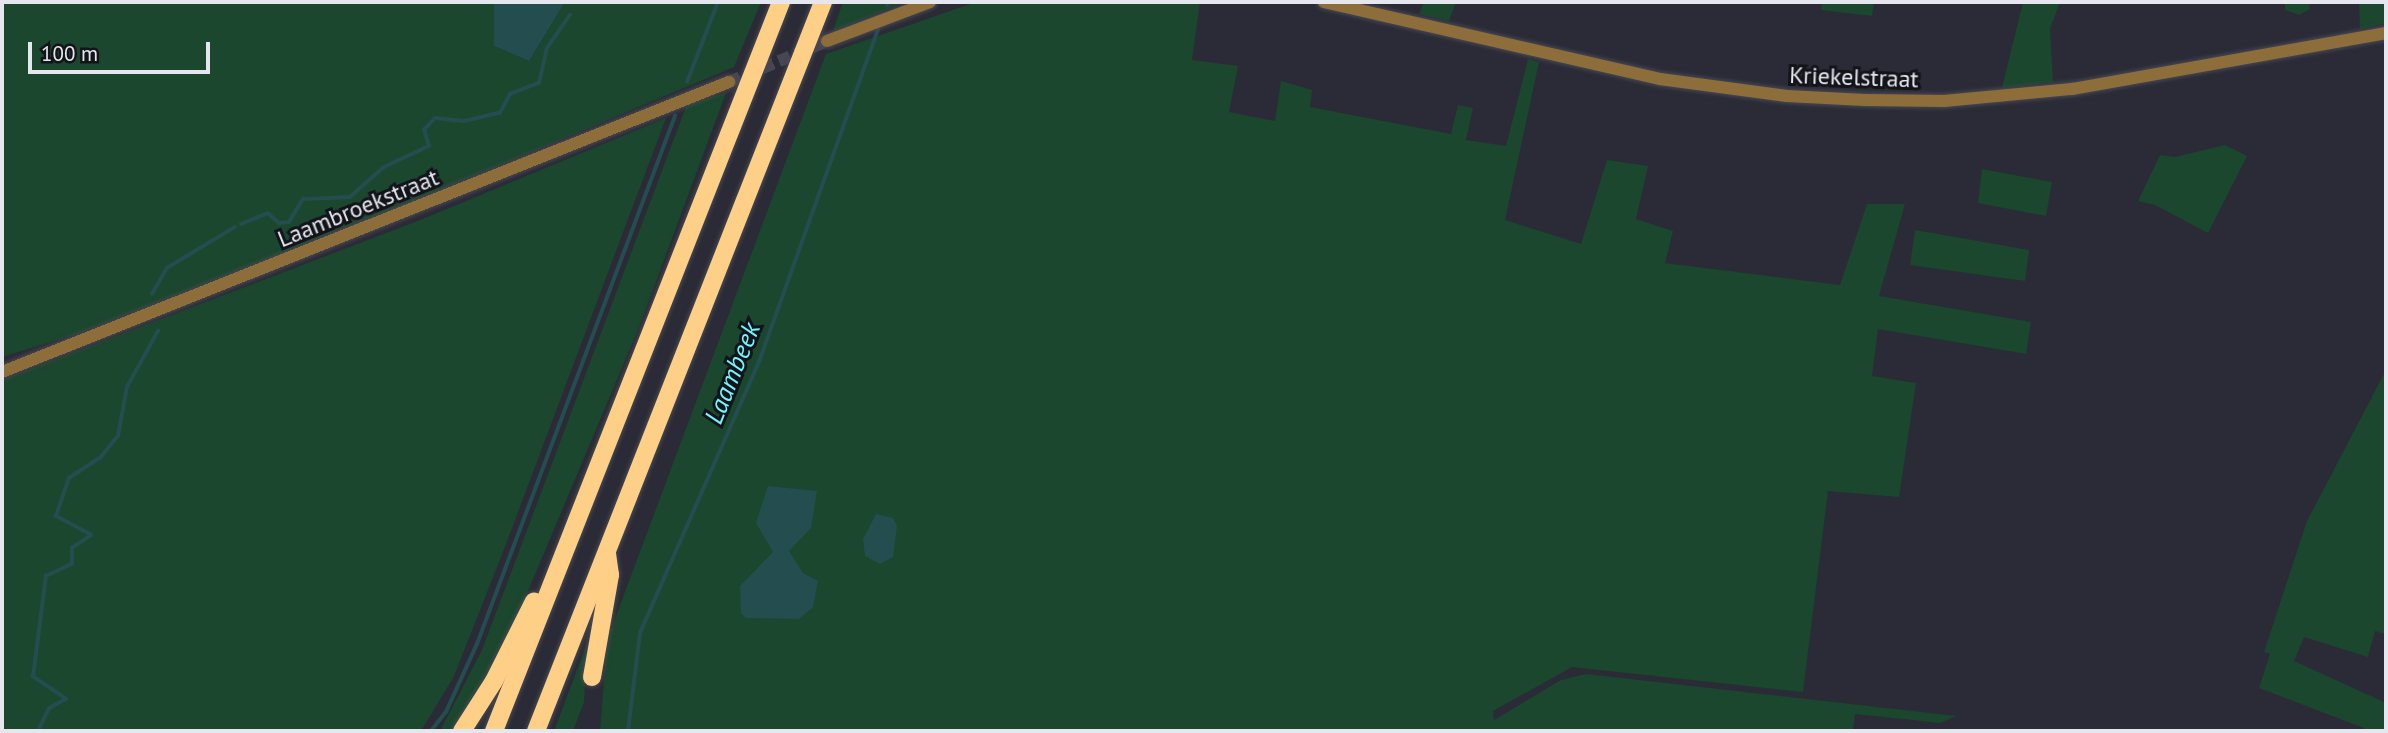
<!DOCTYPE html>
<style>
body{margin:0}
#map{position:relative;width:2388px;height:733px;overflow:hidden;background:#2a2b36;font-family:"PT Sans",sans-serif}
div>[style]{position:absolute}
.green>*{inset:0;background:#1a472d}
.water>*{inset:0;background:#244d50}
.stream>*{height:3.5px;margin:-1.75px;padding:0 1.75px;transform-origin:1.75px;border-radius:1.75px;background:#244d50}
.minor-tunnel>*{height:12px;margin-top:-6px;transform-origin:0;background:repeating-linear-gradient(90deg,#464752 0 12px,transparent 0 18px)}
.roads{filter:drop-shadow(0 0 2px #484953) drop-shadow(0 0 2px #484953)}
.minor>*{height:12px;margin:-6px;padding:0 6px;transform-origin:6px;border-radius:6px;background:#8d6e3b}
.highway>*{height:18px;margin:-9px;padding:0 9px;transform-origin:9px;border-radius:9px;background:#fecf86}
span{translate:-50% -50%;white-space:nowrap;text-align:center;line-height:1.15;-webkit-text-stroke:6px #131419;paint-order:stroke}
.street-label{font-size:24px;color:#e5e6ee}
.water-label{font-size:26px;color:#70f6fd;font-style:italic}
.frame{position:absolute;inset:0;border:4px solid #e5e6ee;pointer-events:none}
.scale{position:absolute;left:28px;top:42px;width:182px;height:32px;box-sizing:border-box;border:4px solid #e5e6ee;border-top:0;padding-left:9px;font-size:21px;line-height:24px;white-space:nowrap;color:#e5e6ee;-webkit-text-stroke:5px #131419;paint-order:stroke}
</style>
<div id="map">
<div class="green">
<div style="clip-path:polygon(2px 2px,494px 2px,494px 46px,529px 61px,565px 2px,761px 2px,734px 67px,388px 212px,77px 334px,2px 357px)"></div>
<div style="clip-path:polygon(843px 2px,905px 2px,833px 31px)"></div>
<div style="clip-path:polygon(976px 2px,1200px 2px,1192px 60px,1238px 66px,1229px 112px,1275px 121px,1281px 81px,1312px 90px,1310px 107px,1451px 134px,1458px 105px,1473px 108px,1466px 140px,1506px 146px,1528px 59px,1539px 62px,1505px 220px,1581px 244px,1607px 160px,1648px 166px,1636px 219px,1673px 231px,1665px 263px,1840px 285px,1867px 204px,1905px 204px,1879px 296px,2031px 322px,2026px 354px,1878px 329px,1872px 376px,1916px 383px,1899px 497px,1828px 491px,1803px 692px,1572px 667px,1493px 711px,1494px 720px,1561px 680px,1586px 674px,1956px 716px,1940px 723px,1855px 714px,1853px 731px,600px 731px,607px 640px,826px 54px)"></div>
<div style="clip-path:polygon(1424px 2px,1456px 2px,1449px 21px,1419px 14px)"></div>
<div style="clip-path:polygon(1822px 2px,1874px 2px,1872px 16px,1821px 10px)"></div>
<div style="clip-path:polygon(2023px 2px,2060px 2px,2050px 29px,2053px 82px,2002px 88px)"></div>
<div style="clip-path:polygon(2285px 2px,2309px 2px,2310px 9px,2299px 15px,2285px 10px)"></div>
<div style="clip-path:polygon(2359px 2px,2386px 2px,2386px 23px,2360px 29px)"></div>
<div style="clip-path:polygon(726px 93px,640px 325px,496px 667px,456px 731px,440px 731px,482px 650px,687px 104px)"></div>
<div style="clip-path:polygon(666px 118px,503px 552px,454px 676px,421px 731px,2px 731px,2px 380px,420px 220px)"></div>
<div style="clip-path:polygon(2225px 145px,2247px 156px,2208px 233px,2155px 205px,2138px 201px,2160px 155px,2175px 157px)"></div>
<div style="clip-path:polygon(1982px 169px,2052px 182px,2046px 216px,1978px 203px)"></div>
<div style="clip-path:polygon(1915px 230px,2029px 250px,2025px 281px,1910px 265px)"></div>
<div style="clip-path:polygon(2386px 370px,2386px 634px,2375px 631px,2368px 657px,2304px 637px,2294px 661px,2386px 703px,2386px 731px,2363px 731px,2364px 728px,2259px 688px,2270px 654px,2264px 652px,2307px 521px)"></div>
<div style="clip-path:polygon(587px 643px,584px 702px,573px 731px,554px 731px)"></div>
</div>
<div class="water">
<div style="clip-path:polygon(494px 2px,565px 2px,529px 61px,494px 46px)"></div>
<div style="clip-path:polygon(768px 486px,817px 491px,811px 528px,789px 551px,803px 573px,818px 581px,813px 607px,799px 619px,746px 618px,741px 613px,740px 586px,773px 552px,756px 523px)"></div>
<div style="clip-path:polygon(876px 514px,893px 518px,897px 526px,893px 557px,880px 564px,865px 556px,863px 539px)"></div>
</div>
<div class="stream">
<div style="left:887px;top:5px;width:4px;rotate:-56deg"></div>
<div style="left:687px;top:82px;width:86px;rotate:-68.8deg"></div>
<div style="left:241px;top:224px;width:29px;rotate:-22deg"></div>
<div style="left:268px;top:213px;width:15px;rotate:42deg"></div>
<div style="left:279px;top:223px;width:10px;rotate:-6deg"></div>
<div style="left:289px;top:222px;width:27px;rotate:-59deg"></div>
<div style="left:303px;top:199px;width:47px;rotate:-2.4deg"></div>
<div style="left:350px;top:197px;width:45px;rotate:-41.4deg"></div>
<div style="left:384px;top:167px;width:50px;rotate:-25deg"></div>
<div style="left:429px;top:146px;width:17px;rotate:-107deg"></div>
<div style="left:424px;top:130px;width:16px;rotate:-47deg"></div>
<div style="left:435px;top:118px;width:29px;rotate:6deg"></div>
<div style="left:464px;top:121px;width:37px;rotate:-13deg"></div>
<div style="left:500px;top:113px;width:21px;rotate:-62deg"></div>
<div style="left:510px;top:94px;width:31px;rotate:-21deg"></div>
<div style="left:539px;top:83px;width:36px;rotate:-77deg"></div>
<div style="left:547px;top:48px;width:40px;rotate:-55.1deg"></div>
<div style="left:152px;top:294px;width:30px;rotate:-60deg"></div>
<div style="left:167px;top:268px;width:79px;rotate:-31.1deg"></div>
<div style="left:38px;top:731px;width:25px;rotate:-64deg"></div>
<div style="left:49px;top:708px;width:19px;rotate:-28deg"></div>
<div style="left:66px;top:699px;width:40px;rotate:-146deg"></div>
<div style="left:33px;top:677px;width:102px;rotate:-82.7deg"></div>
<div style="left:46px;top:576px;width:29px;rotate:-25deg"></div>
<div style="left:72px;top:564px;width:16px;rotate:-90deg"></div>
<div style="left:72px;top:548px;width:23px;rotate:-34deg"></div>
<div style="left:91px;top:535px;width:40px;rotate:-152deg"></div>
<div style="left:56px;top:516px;width:40px;rotate:-71.1deg"></div>
<div style="left:69px;top:478px;width:37px;rotate:-33deg"></div>
<div style="left:100px;top:458px;width:28px;rotate:-51deg"></div>
<div style="left:118px;top:436px;width:50px;rotate:-79.6deg"></div>
<div style="left:127px;top:387px;width:64px;rotate:-61deg"></div>
<div style="left:431px;top:731px;width:24px;rotate:-52deg"></div>
<div style="left:446px;top:712px;width:75px;rotate:-65.5deg"></div>
<div style="left:477px;top:644px;width:564px;rotate:-69.44deg"></div>
<div style="left:628px;top:731px;width:99px;rotate:-83deg"></div>
<div style="left:640px;top:633px;width:296px;rotate:-66.3deg"></div>
<div style="left:759px;top:362px;width:353px;rotate:-70.3deg"></div>
</div>
<div class="minor-tunnel">
<div style="left:729px;top:82px;width:106px;rotate:-22.7deg"></div>
</div>
<div class="roads">
<div class="minor">
<div style="left:1324px;top:2px;width:345px;rotate:12.9deg"></div>
<div style="left:1660px;top:79px;width:128px;rotate:7.6deg"></div>
<div style="left:1787px;top:96px;width:78px;rotate:2.9deg"></div>
<div style="left:1865px;top:100px;width:79px;rotate:0.7deg"></div>
<div style="left:1944px;top:101px;width:129px;rotate:-5.4deg"></div>
<div style="left:2072px;top:89px;width:319px;rotate:-10.1deg"></div>
<div style="left:827px;top:41px;width:110px;rotate:-20.7deg"></div>
<div style="left:2px;top:372px;width:783px;rotate:-21.75deg"></div>
</div>
<div class="highway">
<div style="left:592px;top:677px;width:104px;rotate:-80deg"></div>
<div style="left:610px;top:575px;width:22px;rotate:-98deg"></div>
<div style="left:462px;top:731px;width:59px;rotate:-57.4deg"></div>
<div style="left:494px;top:681px;width:89px;rotate:-63.4deg"></div>
<div style="left:494px;top:731px;width:783px;rotate:-68.51deg"></div>
<div style="left:536px;top:731px;width:783px;rotate:-68.51deg"></div>
</div>
</div>
<div class="street-label">
<span style="left:1854px;top:77px;rotate:2deg">Kriekelstraat</span>
<span style="left:358px;top:208px;rotate:-22deg">Laambroekstraat</span>
</div>
<div class="water-label">
<span style="left:732px;top:373px;rotate:-68deg">Laambeek</span>
</div>
<div class="frame"></div>
<div class="scale">100 m</div>
</div>
